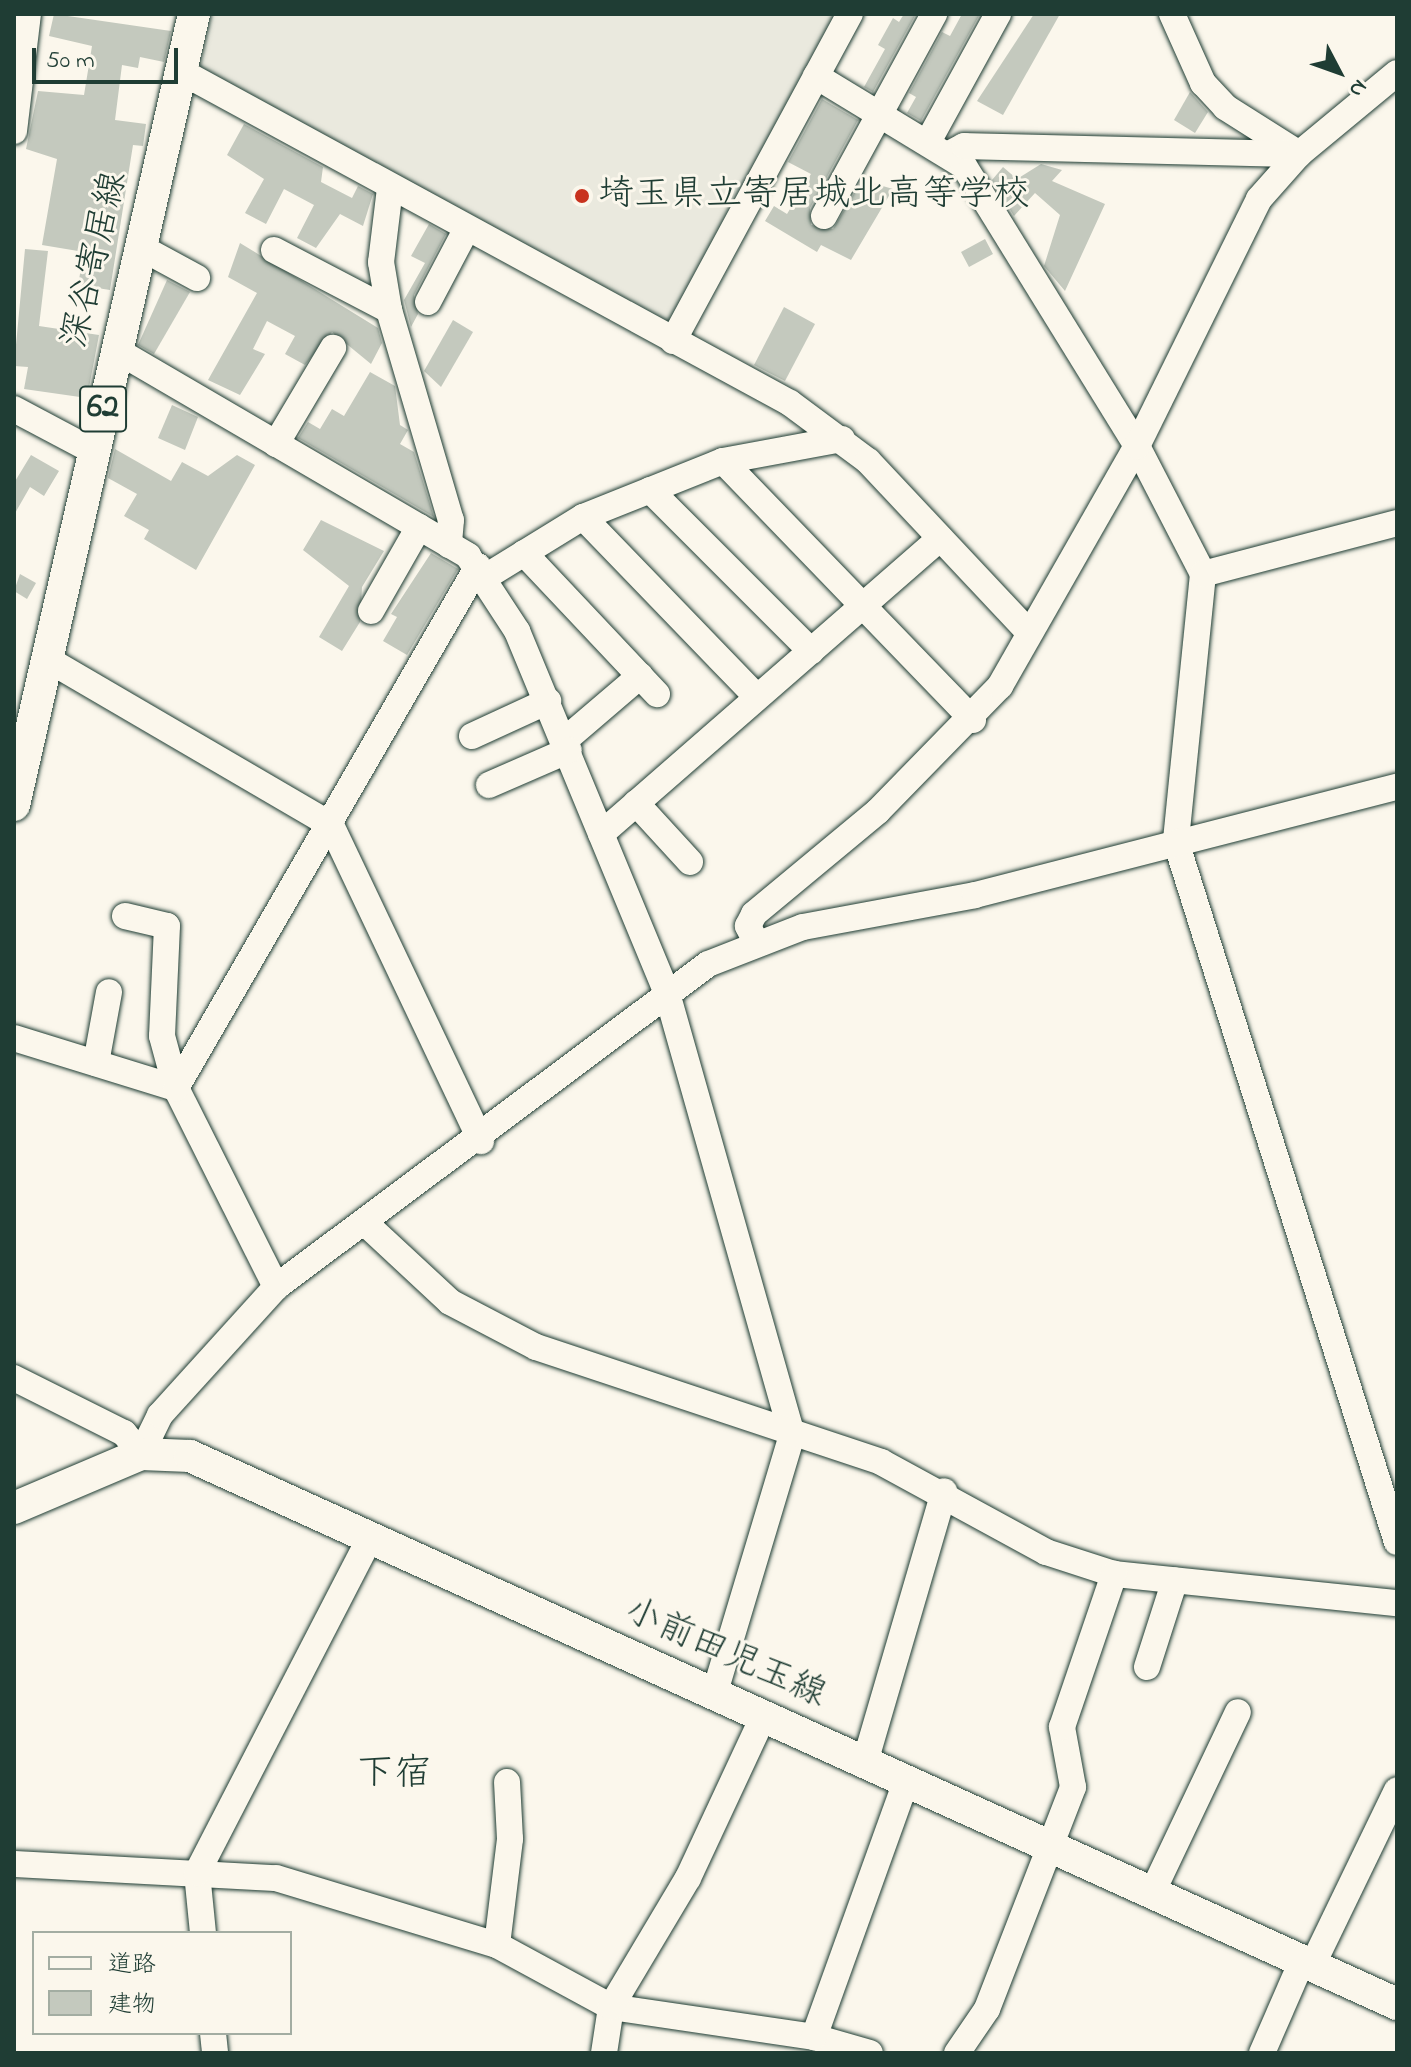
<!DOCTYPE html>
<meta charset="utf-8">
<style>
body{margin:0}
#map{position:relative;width:1411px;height:2067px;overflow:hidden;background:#fbf7ec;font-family:"Indie Flower","Klee One",sans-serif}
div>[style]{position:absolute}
.built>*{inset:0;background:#eae9de}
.building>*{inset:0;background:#c4c9be}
.roads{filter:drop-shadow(0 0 2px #1f3d34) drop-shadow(0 0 2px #1f3d34)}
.minor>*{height:26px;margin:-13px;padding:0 13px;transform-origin:13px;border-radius:13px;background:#fbf7ec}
.major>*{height:32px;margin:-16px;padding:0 16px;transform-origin:16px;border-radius:16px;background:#fbf7ec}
.dots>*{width:22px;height:22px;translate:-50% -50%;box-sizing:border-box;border:4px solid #fbf7ec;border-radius:50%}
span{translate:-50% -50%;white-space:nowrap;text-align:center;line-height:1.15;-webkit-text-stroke:6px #fbf7ec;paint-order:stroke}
.shield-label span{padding:2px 6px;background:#fbf7ec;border:2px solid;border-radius:6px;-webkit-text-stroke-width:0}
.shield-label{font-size:34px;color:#1f3d34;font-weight:700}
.poi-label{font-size:36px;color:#1f3d34}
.left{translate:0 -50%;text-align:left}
.street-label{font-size:36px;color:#1f3d34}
.neighbourhood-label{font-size:38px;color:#1f3d34}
.frame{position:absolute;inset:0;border:16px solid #1f3d34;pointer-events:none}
.legend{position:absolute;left:32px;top:1931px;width:260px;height:104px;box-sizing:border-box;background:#fbf7ec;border:2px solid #a3ada2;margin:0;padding:10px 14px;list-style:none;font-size:24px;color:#1f3d34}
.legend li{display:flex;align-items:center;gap:16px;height:40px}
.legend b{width:40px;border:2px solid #a3ada2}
.north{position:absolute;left:1299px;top:32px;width:80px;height:80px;-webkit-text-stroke:6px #fbf7ec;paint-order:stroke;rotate:131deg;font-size:22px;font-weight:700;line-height:32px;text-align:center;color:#1f3d34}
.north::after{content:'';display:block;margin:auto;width:28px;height:36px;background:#1f3d34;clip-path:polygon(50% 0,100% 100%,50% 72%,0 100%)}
.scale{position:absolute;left:32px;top:48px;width:146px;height:36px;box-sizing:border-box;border:4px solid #1f3d34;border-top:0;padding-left:10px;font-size:24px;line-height:28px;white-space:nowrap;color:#1f3d34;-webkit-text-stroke:6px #fbf7ec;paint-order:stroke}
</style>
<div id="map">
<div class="built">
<div style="clip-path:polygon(212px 14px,840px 14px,673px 317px,657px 322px,199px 75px)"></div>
</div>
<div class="building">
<div style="clip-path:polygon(54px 14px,171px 31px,164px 62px,140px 57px,138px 68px,122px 65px,115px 120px,146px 124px,143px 146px,133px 145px,110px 290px,78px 285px,84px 252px,42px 245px,57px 159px,26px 149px,38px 91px,84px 95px,92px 46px,49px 36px)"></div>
<div style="clip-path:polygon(904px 14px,916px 14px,873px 92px,864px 87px,885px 49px,878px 45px,893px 18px,899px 22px)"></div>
<div style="clip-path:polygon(962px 14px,980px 14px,921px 121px,907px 113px,916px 97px,909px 93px,942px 32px,950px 36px)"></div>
<div style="clip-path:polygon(1034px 14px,1060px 14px,1003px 115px,977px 101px)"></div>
<div style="clip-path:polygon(1190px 92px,1208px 112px,1195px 133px,1174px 120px)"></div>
<div style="clip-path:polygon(822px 99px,858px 120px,810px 208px,811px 225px,833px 229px,862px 180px,893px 189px,851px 260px,821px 245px,817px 252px,765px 221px,774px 206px,787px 214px,811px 174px,788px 162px)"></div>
<div style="clip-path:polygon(244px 124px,323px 167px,321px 182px,352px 198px,358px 186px,373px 194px,363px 226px,340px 214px,316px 248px,297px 238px,314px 205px,284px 189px,266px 224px,245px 213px,264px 179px,227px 155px)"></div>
<div style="clip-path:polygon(1041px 164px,1062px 170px,1052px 181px,1105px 204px,1065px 291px,1044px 266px,1060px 215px,1035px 193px,1014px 216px,992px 180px,1003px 167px,1017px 179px)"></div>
<div style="clip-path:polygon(429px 224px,446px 234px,414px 295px,418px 314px,411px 327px,404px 300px,425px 263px,411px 256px)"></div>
<div style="clip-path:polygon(985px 239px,993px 254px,969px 267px,961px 252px)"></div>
<div style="clip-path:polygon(240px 243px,378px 328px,382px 343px,371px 364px,332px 332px,305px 365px,285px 354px,295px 336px,267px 321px,253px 349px,265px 354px,240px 395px,208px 380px,257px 293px,228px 277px)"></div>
<div style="clip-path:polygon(25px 249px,48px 251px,39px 326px,99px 335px,87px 398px,24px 389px,28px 367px,14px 366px)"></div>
<div style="clip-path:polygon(167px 280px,190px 292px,154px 354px,138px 345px)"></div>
<div style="clip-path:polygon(784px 307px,815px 324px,785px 381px,754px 365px)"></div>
<div style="clip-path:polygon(453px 320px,473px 332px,441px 387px,424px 371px)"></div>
<div style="clip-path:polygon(370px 372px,395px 386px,400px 425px,408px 430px,400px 444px,414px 452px,434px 517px,298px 438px,308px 422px,320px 429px,332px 409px,344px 416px)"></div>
<div style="clip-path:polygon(172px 405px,198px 417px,185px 450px,158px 438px)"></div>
<div style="clip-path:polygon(115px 449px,171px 481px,182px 462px,208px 476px,237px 455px,255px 465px,196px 570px,144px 539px,149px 530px,124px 516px,137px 494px,108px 478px)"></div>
<div style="clip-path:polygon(31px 455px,59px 471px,44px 496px,30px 487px,14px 515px,14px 483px)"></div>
<div style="clip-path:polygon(321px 520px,384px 551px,362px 587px,360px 622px,342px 651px,319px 637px,349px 586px,303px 550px)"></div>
<div style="clip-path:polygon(431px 553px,458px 569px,407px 655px,383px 641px,397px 617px,391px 614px)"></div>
<div style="clip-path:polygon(20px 574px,36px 583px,27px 599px,14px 591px)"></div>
</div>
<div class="roads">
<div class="minor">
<div style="left:1172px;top:14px;width:76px;rotate:65.8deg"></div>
<div style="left:1203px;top:83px;width:33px;rotate:47deg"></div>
<div style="left:1225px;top:107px;width:80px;rotate:32.3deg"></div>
<div style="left:182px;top:72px;width:692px;rotate:28.56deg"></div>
<div style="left:790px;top:403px;width:97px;rotate:36.6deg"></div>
<div style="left:868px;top:461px;width:231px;rotate:46.8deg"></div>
<div style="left:816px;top:76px;width:173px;rotate:31.3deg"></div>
<div style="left:964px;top:166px;width:329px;rotate:58.3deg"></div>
<div style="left:1137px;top:446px;width:144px;rotate:62.7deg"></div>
<div style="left:1203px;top:574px;width:269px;rotate:95.8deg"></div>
<div style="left:1176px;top:842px;width:734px;rotate:72.48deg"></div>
<div style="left:14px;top:131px;width:118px;rotate:-83.2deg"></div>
<div style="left:929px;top:140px;width:144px;rotate:-61.3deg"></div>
<div style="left:951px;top:153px;width:15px;rotate:-28deg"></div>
<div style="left:964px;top:146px;width:335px;rotate:1.4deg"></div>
<div style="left:390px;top:188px;width:75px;rotate:96.9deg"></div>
<div style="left:381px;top:262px;width:49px;rotate:80.5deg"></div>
<div style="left:389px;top:310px;width:219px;rotate:73.6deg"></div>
<div style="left:451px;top:520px;width:25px;rotate:95deg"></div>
<div style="left:824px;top:216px;width:230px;rotate:-61.4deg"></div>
<div style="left:140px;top:247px;width:65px;rotate:28.5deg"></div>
<div style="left:274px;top:250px;width:130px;rotate:27.6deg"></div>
<div style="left:428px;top:302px;width:81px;rotate:-62.2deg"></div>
<div style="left:673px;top:341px;width:372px;rotate:-61.6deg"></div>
<div style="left:116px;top:350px;width:408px;rotate:30.3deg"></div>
<div style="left:468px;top:556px;width:90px;rotate:56.8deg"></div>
<div style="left:517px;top:631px;width:392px;rotate:67.5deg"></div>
<div style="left:667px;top:993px;width:459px;rotate:74.2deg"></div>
<div style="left:792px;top:1435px;width:268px;rotate:106.7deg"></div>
<div style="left:14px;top:409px;width:89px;rotate:28deg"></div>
<div style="left:276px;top:444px;width:112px;rotate:-59.3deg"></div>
<div style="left:723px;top:461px;width:360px;rotate:46deg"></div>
<div style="left:650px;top:490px;width:228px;rotate:45deg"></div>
<div style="left:583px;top:517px;width:250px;rotate:46deg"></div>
<div style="left:524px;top:553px;width:194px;rotate:46.7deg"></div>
<div style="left:1203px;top:574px;width:201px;rotate:-14.7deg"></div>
<div style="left:487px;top:576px;width:113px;rotate:-31.6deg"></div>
<div style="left:583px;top:517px;width:151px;rotate:-21.8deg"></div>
<div style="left:723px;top:461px;width:121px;rotate:-10.5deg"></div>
<div style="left:371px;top:611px;width:97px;rotate:-60.3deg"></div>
<div style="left:47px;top:659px;width:329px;rotate:30.3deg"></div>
<div style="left:331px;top:825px;width:350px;rotate:64.6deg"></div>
<div style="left:472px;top:736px;width:84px;rotate:-24.7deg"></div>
<div style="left:565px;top:740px;width:99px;rotate:-40.5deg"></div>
<div style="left:489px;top:785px;width:87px;rotate:-23.6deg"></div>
<div style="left:636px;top:803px;width:80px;rotate:47.5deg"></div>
<div style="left:601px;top:834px;width:450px;rotate:-41.1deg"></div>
<div style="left:125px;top:916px;width:43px;rotate:13.4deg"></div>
<div style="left:167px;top:926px;width:110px;rotate:92.6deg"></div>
<div style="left:162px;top:1036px;width:54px;rotate:74.9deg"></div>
<div style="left:176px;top:1088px;width:223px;rotate:63.3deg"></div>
<div style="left:756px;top:942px;width:18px;rotate:-117deg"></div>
<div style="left:748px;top:926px;width:13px;rotate:-63deg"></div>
<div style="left:754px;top:914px;width:161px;rotate:-39.7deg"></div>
<div style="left:878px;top:811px;width:175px;rotate:-45.7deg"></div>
<div style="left:1000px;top:686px;width:276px;rotate:-60.3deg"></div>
<div style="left:1137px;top:446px;width:275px;rotate:-63.7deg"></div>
<div style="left:1259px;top:199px;width:60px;rotate:-48.4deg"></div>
<div style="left:1299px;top:154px;width:127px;rotate:-39.6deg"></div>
<div style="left:14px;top:1038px;width:170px;rotate:17.2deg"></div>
<div style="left:96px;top:1063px;width:72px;rotate:-79.6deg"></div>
<div style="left:176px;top:1088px;width:603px;rotate:-59.95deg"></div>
<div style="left:364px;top:1222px;width:117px;rotate:42.9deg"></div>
<div style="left:450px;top:1302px;width:97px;rotate:27.6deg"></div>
<div style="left:536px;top:1347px;width:364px;rotate:18.4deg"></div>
<div style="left:881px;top:1462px;width:188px;rotate:28.6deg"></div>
<div style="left:1046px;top:1552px;width:71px;rotate:17.9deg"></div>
<div style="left:1114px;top:1574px;width:284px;rotate:5.9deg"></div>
<div style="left:14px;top:1378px;width:123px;rotate:26.6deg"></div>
<div style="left:124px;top:1433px;width:27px;rotate:51deg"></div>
<div style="left:141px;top:1454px;width:43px;rotate:-64deg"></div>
<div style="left:160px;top:1415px;width:173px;rotate:-47.8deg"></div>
<div style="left:276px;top:1287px;width:539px;rotate:-36.78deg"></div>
<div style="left:708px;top:964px;width:102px;rotate:-21.3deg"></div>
<div style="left:803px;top:927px;width:175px;rotate:-10.5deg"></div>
<div style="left:975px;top:895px;width:436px;rotate:-14.4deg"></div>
<div style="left:1147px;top:1667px;width:91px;rotate:-72.2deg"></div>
<div style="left:865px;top:1762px;width:282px;rotate:-73.7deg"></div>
<div style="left:14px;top:1864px;width:262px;rotate:3.1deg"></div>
<div style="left:276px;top:1878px;width:231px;rotate:16.9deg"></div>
<div style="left:497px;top:1945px;width:130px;rotate:28.5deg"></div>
<div style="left:611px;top:2007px;width:205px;rotate:8.4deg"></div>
<div style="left:814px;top:2037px;width:58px;rotate:15.9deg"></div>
<div style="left:1152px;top:1893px;width:200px;rotate:-64.6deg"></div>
<div style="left:203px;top:1933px;width:60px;rotate:-95.7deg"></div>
<div style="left:197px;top:1873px;width:377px;rotate:-62.7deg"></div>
<div style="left:497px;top:1945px;width:107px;rotate:-83deg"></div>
<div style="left:510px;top:1839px;width:57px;rotate:-93deg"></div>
<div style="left:1312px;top:1966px;width:195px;rotate:-64.2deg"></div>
<div style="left:213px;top:2033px;width:20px;rotate:84deg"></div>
<div style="left:814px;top:2037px;width:272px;rotate:-70.2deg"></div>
<div style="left:604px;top:2053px;width:47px;rotate:-81.3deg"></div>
<div style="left:611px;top:2007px;width:150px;rotate:-59.2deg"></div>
<div style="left:688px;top:1878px;width:180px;rotate:-65deg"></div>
<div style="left:957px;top:2053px;width:53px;rotate:-55.7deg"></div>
<div style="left:987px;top:2009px;width:238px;rotate:-68.8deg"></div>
<div style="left:1073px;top:1787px;width:61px;rotate:-100.4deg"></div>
<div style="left:1062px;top:1727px;width:162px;rotate:-71.2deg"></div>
<div style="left:1262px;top:2053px;width:100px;rotate:-66.5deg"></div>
</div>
<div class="major">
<div style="left:14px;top:805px;width:811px;rotate:-77.18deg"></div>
<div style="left:14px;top:1508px;width:138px;rotate:-23deg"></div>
<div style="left:141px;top:1454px;width:49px;rotate:2.3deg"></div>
<div style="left:190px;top:1456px;width:1326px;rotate:24.42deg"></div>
</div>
</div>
<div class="dots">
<div style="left:582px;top:196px;background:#c8321e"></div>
</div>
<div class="shield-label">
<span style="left:103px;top:409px">62</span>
</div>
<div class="poi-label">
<span class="left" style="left:598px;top:196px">埼玉県立寄居城北高等学校</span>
</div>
<div class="street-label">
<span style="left:96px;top:260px;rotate:-77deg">深谷寄居線</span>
<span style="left:725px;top:1654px;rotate:24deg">小前田児玉線</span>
</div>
<div class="neighbourhood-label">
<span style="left:394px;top:1776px">下宿</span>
</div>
<div class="frame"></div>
<ul class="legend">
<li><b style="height:10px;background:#fbf7ec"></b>道路</li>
<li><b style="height:22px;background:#c4c9be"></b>建物</li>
</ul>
<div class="north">N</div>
<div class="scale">50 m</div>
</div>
